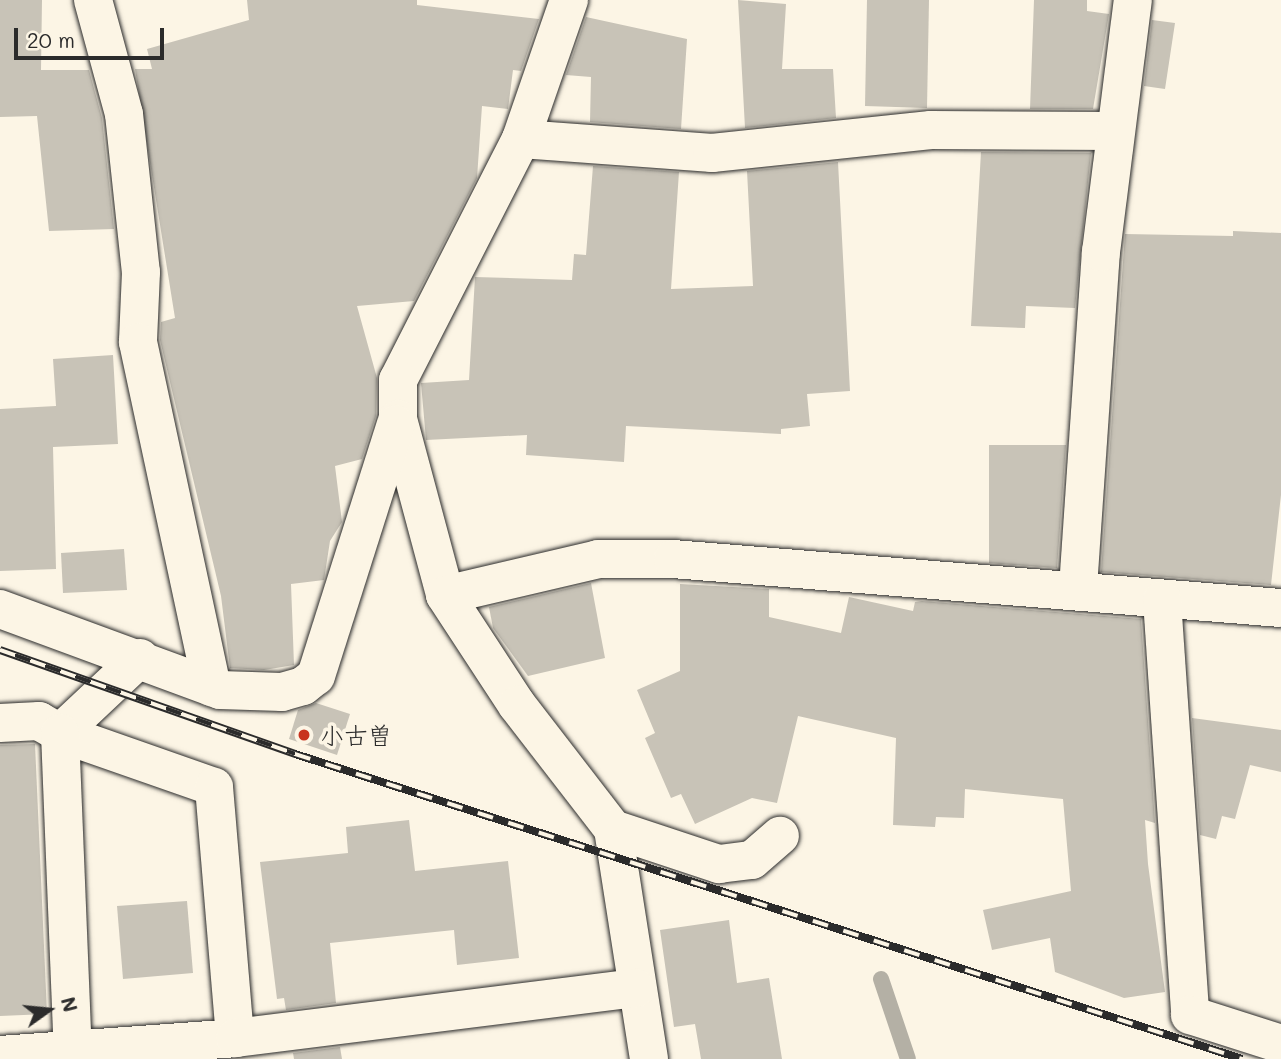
<!DOCTYPE html>
<meta charset="utf-8">
<style>
body{margin:0}
#map{position:relative;width:1281px;height:1059px;overflow:hidden;background:#fcf5e5;font-family:Mali,"Klee One",sans-serif}
div>[style]{position:absolute}
.stream>*{height:16px;margin:-8px;padding:0 8px;transform-origin:8px;border-radius:8px;background:#b4b0a5}
.building>*{inset:0;background:#c8c3b7}
.roads{filter:drop-shadow(0 0 2px #2b2b2b) drop-shadow(0 0 2px #2b2b2b)}
.minor>*{height:38px;margin:-19px;padding:0 19px;transform-origin:19px;border-radius:19px;background:#fcf5e5}
.rail>*{height:8px;margin-top:-4px;transform-origin:0;background:repeating-linear-gradient(90deg,#fcf5e5 0 16px,#2b2b2b 0 32px);box-sizing:border-box;border-block:2px solid #2b2b2b}
.dots>*{width:19px;height:19px;translate:-50% -50%;box-sizing:border-box;border:4px solid #fcf5e5;border-radius:50%}
span{translate:-50% -50%;white-space:nowrap;text-align:center;line-height:1.15;-webkit-text-stroke:7px #fcf5e5;paint-order:stroke}
.poi-label{font-size:24px;color:#2b2b2b}
.left{translate:0 -50%;text-align:left}
.north{position:absolute;left:14px;top:975px;width:70px;height:70px;-webkit-text-stroke:5px #fcf5e5;paint-order:stroke;rotate:75deg;font-size:19px;font-weight:700;line-height:28px;text-align:center;color:#2b2b2b}
.north::after{content:'';display:block;margin:auto;width:24px;height:32px;background:#2b2b2b;clip-path:polygon(50% 0,100% 100%,50% 72%,0 100%)}
.scale{position:absolute;left:14px;top:28px;width:150px;height:32px;box-sizing:border-box;border:4px solid #2b2b2b;border-top:0;padding-left:9px;font-size:21px;line-height:24px;white-space:nowrap;color:#2b2b2b;-webkit-text-stroke:5px #fcf5e5;paint-order:stroke}
</style>
<div id="map">
<div class="stream">
<div style="left:881px;top:979px;width:84px;rotate:71.4deg"></div>
</div>
<div class="building">
<div style="clip-path:polygon(0 0,42px 0,41px 70px,89px 70px,102px 118px,114px 229px,49px 231px,37px 116px,0 117px)"></div>
<div style="clip-path:polygon(247px 0,417px 0,417px 5px,539px 19px,521px 71px,513px 70px,508px 109px,482px 106px,477px 178px,414px 301px,357px 306px,377px 378px,376px 416px,362px 459px,335px 466px,342px 522px,330px 541px,324px 580px,291px 584px,294px 665px,264px 670px,230px 668px,221px 596px,160px 340px,161px 322px,175px 318px,135px 69px,152px 69px,147px 49px,249px 20px)"></div>
<div style="clip-path:polygon(738px 0,786px 4px,782px 69px,833px 69px,836px 118px,745px 128px)"></div>
<div style="clip-path:polygon(867px 0,929px 0,927px 108px,865px 106px)"></div>
<div style="clip-path:polygon(1034px 0,1087px 0,1087px 11px,1109px 14px,1093px 109px,1030px 109px)"></div>
<div style="clip-path:polygon(586px 17px,687px 39px,681px 129px,590px 122px,591px 77px,566px 75px)"></div>
<div style="clip-path:polygon(1152px 20px,1175px 23px,1165px 89px,1144px 86px)"></div>
<div style="clip-path:polygon(981px 152px,1091px 153px,1075px 308px,1026px 306px,1025px 328px,971px 326px)"></div>
<div style="clip-path:polygon(838px 162px,850px 391px,807px 394px,810px 426px,781px 429px,781px 434px,626px 426px,624px 462px,526px 455px,527px 435px,426px 440px,421px 383px,469px 380px,475px 277px,572px 280px,574px 254px,586px 255px,593px 166px,679px 172px,671px 289px,753px 286px,747px 171px)"></div>
<div style="clip-path:polygon(1233px 231px,1281px 233px,1281px 495px,1271px 585px,1101px 572px,1125px 234px,1233px 236px)"></div>
<div style="clip-path:polygon(113px 355px,118px 444px,53px 447px,56px 569px,0 571px,0 409px,56px 406px,53px 359px)"></div>
<div style="clip-path:polygon(989px 445px,1066px 445px,1057px 568px,989px 563px)"></div>
<div style="clip-path:polygon(124px 549px,127px 590px,63px 593px,61px 553px)"></div>
<div style="clip-path:polygon(591px 583px,605px 658px,528px 676px,493px 628px,489px 607px)"></div>
<div style="clip-path:polygon(680px 584px,769px 589px,769px 617px,841px 633px,849px 597px,913px 611px,915px 602px,922px 601px,1141px 619px,1155px 823px,1145px 820px,1148px 864px,1165px 992px,1124px 998px,1055px 972px,1050px 938px,992px 950px,983px 910px,1071px 891px,1063px 799px,965px 789px,964px 818px,936px 817px,935px 827px,893px 825px,896px 738px,798px 716px,777px 803px,752px 798px,695px 824px,681px 794px,671px 798px,645px 738px,655px 733px,637px 690px,680px 671px)"></div>
<div style="clip-path:polygon(316px 703px,350px 714px,337px 755px,289px 739px,298px 710px)"></div>
<div style="clip-path:polygon(1192px 718px,1281px 730px,1281px 772px,1250px 765px,1235px 819px,1222px 816px,1216px 839px,1200px 835px)"></div>
<div style="clip-path:polygon(35px 744px,47px 1014px,0 1016px,0 745px)"></div>
<div style="clip-path:polygon(409px 820px,415px 871px,508px 861px,519px 958px,457px 965px,454px 930px,330px 943px,336px 1003px,286px 1010px,284px 998px,277px 999px,260px 862px,348px 853px,346px 827px)"></div>
<div style="clip-path:polygon(187px 901px,193px 973px,123px 979px,117px 906px)"></div>
<div style="clip-path:polygon(729px 920px,737px 983px,769px 978px,782px 1059px,701px 1059px,695px 1024px,674px 1027px,660px 930px)"></div>
<div style="clip-path:polygon(340px 1047px,342px 1059px,294px 1059px,293px 1053px)"></div>
</div>
<div class="roads">
<div class="minor">
<div style="left:93px;top:0;width:118px;rotate:74.8deg"></div>
<div style="left:124px;top:114px;width:159px;rotate:83.9deg"></div>
<div style="left:141px;top:272px;width:70px;rotate:92.5deg"></div>
<div style="left:138px;top:342px;width:353px;rotate:77.9deg"></div>
<div style="left:569px;top:0;width:147px;rotate:109.1deg"></div>
<div style="left:521px;top:139px;width:271px;rotate:117deg"></div>
<div style="left:398px;top:380px;width:39px;rotate:90deg"></div>
<div style="left:398px;top:419px;width:182px;rotate:75deg"></div>
<div style="left:445px;top:595px;width:131px;rotate:56.8deg"></div>
<div style="left:517px;top:705px;width:157px;rotate:52.3deg"></div>
<div style="left:613px;top:829px;width:233px;rotate:81.1deg"></div>
<div style="left:521px;top:139px;width:192px;rotate:4.2deg"></div>
<div style="left:712px;top:153px;width:220px;rotate:-6deg"></div>
<div style="left:931px;top:130px;width:184px;rotate:0.3deg"></div>
<div style="left:1078px;top:588px;width:337px;rotate:-86.1deg"></div>
<div style="left:1101px;top:252px;width:254px;rotate:-82.8deg"></div>
<div style="left:445px;top:595px;width:157px;rotate:-13.2deg"></div>
<div style="left:598px;top:559px;width:75px"></div>
<div style="left:673px;top:559px;width:610px;rotate:4.61deg"></div>
<div style="left:1162px;top:600px;width:416px;rotate:86.1deg"></div>
<div style="left:1190px;top:1015px;width:96px;rotate:17.7deg"></div>
<div style="left:0;top:609px;width:234px;rotate:20.2deg"></div>
<div style="left:220px;top:690px;width:62px;rotate:1.8deg"></div>
<div style="left:282px;top:692px;width:22px;rotate:-16deg"></div>
<div style="left:303px;top:686px;width:16px;rotate:-38deg"></div>
<div style="left:316px;top:676px;width:264px;rotate:-72.4deg"></div>
<div style="left:140px;top:658px;width:110px;rotate:136.8deg"></div>
<div style="left:60px;top:733px;width:163px;rotate:19.3deg"></div>
<div style="left:214px;top:787px;width:252px;rotate:85.2deg"></div>
<div style="left:0;top:723px;width:39px;rotate:-3deg"></div>
<div style="left:39px;top:721px;width:24px;rotate:30deg"></div>
<div style="left:60px;top:733px;width:318px;rotate:87.7deg"></div>
<div style="left:613px;top:829px;width:112px;rotate:18.3deg"></div>
<div style="left:719px;top:864px;width:33px;rotate:-7deg"></div>
<div style="left:752px;top:860px;width:37px;rotate:-41deg"></div>
<div style="left:0;top:1055px;width:236px;rotate:-4.1deg"></div>
<div style="left:235px;top:1038px;width:404px;rotate:-7.1deg"></div>
</div>
</div>
<div class="rail">
<div style="left:0;top:650px;width:313px;rotate:19.4deg"></div>
<div style="left:295px;top:754px;width:995px;rotate:17.85deg"></div>
</div>
<div class="dots">
<div style="left:304px;top:735px;background:#c8321e"></div>
</div>
<div class="poi-label">
<span class="left" style="left:320px;top:735px">小古曽</span>
</div>
<div class="north">N</div>
<div class="scale">20 m</div>
</div>
